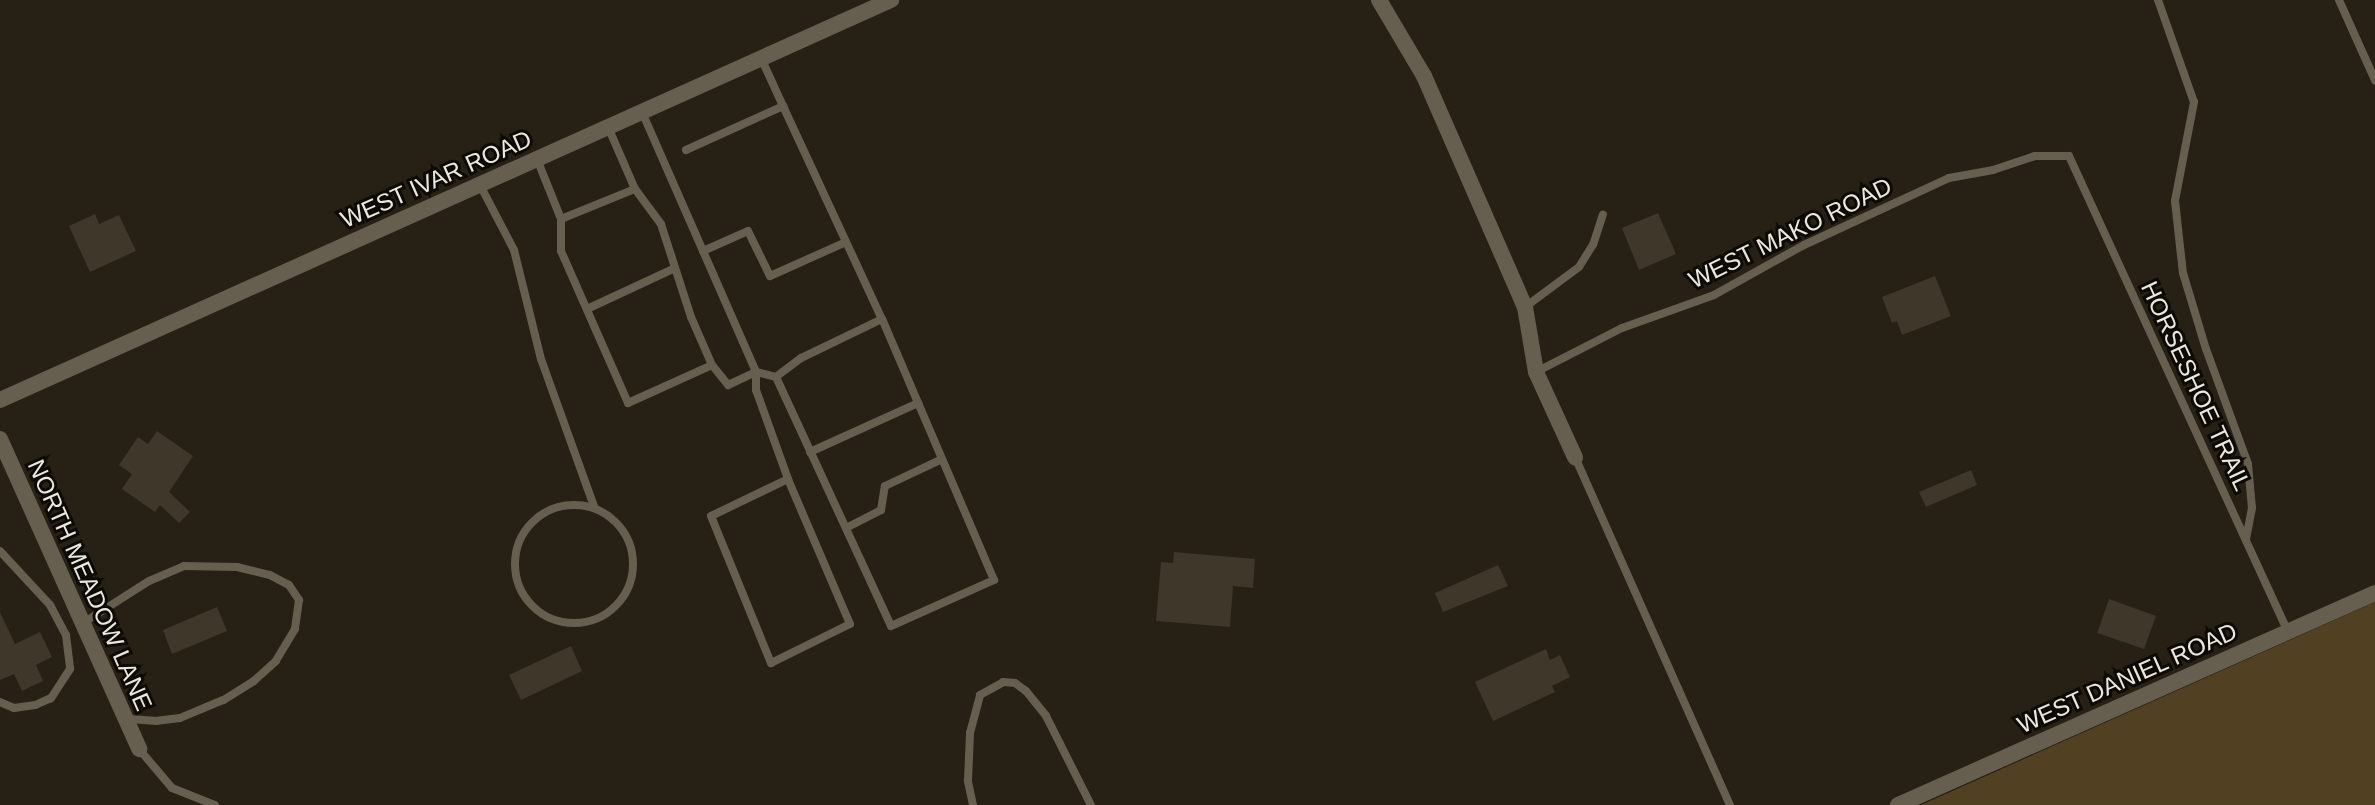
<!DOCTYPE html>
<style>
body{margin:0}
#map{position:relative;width:2375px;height:805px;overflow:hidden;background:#272014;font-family:Helvetica,sans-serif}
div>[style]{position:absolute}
.green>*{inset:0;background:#514122}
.building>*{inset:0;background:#3e372a}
.lane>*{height:8px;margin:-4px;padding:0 4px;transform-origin:4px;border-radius:4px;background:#665e4f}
.lane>.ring{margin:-4px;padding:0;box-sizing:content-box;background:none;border:8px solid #665e4f;border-radius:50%}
.street>*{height:16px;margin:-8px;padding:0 8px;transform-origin:8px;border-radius:8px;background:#665e4f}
span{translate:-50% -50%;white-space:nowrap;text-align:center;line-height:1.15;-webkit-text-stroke:6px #0d0a06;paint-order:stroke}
.street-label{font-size:24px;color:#ece8df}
</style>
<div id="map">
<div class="green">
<div style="clip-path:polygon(2375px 602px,2375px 805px,1921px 805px)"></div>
</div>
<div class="building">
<div style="clip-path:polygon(1658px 213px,1676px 254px,1639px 270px,1622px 228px)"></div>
<div style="clip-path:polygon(95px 214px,99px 224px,119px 215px,136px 251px,90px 272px,69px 226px)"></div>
<div style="clip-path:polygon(1935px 276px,1951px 316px,1902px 335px,1897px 321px,1892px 323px,1882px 297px)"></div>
<div style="clip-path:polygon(157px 431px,193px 456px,169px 492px,190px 512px,179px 523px,160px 505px,155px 512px,122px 489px,132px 474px,119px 465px,138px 437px,148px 444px)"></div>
<div style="clip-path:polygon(1971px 470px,1977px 485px,1926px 507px,1919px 492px)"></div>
<div style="clip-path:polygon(1174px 552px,1255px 559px,1253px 588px,1233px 586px,1230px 627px,1156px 621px,1161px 562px,1173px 563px)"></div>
<div style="clip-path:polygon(1498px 565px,1508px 586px,1443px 612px,1435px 593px)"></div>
<div style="clip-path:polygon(2109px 599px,2156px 616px,2144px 649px,2097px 633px)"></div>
<div style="clip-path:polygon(217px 607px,227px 631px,172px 654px,163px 630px)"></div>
<div style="clip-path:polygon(0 612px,15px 644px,40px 632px,52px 657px,36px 665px,43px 681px,22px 691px,14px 674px,0 680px)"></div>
<div style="clip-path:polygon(571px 646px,582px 671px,521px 700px,509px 675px)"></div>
<div style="clip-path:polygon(1546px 649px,1550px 660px,1560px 655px,1570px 677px,1552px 686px,1555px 692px,1493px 721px,1475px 682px)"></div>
</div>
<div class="lane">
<div style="left:2158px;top:0;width:108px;rotate:70.6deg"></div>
<div style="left:2194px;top:102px;width:101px;rotate:100.9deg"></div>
<div style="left:2175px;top:201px;width:72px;rotate:83.7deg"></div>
<div style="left:2183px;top:273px;width:79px;rotate:73.2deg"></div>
<div style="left:2206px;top:349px;width:122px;rotate:69.9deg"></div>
<div style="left:2248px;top:464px;width:44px;rotate:84.8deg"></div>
<div style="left:2252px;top:508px;width:31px;rotate:101deg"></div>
<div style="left:2339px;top:0;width:88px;rotate:65.8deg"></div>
<div style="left:761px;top:58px;width:53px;rotate:65.4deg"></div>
<div style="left:642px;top:112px;width:284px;rotate:66.3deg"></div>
<div style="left:756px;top:372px;width:18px;rotate:90deg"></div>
<div style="left:756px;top:390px;width:95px;rotate:70.2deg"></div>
<div style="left:788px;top:479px;width:85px;rotate:154.3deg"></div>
<div style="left:711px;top:516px;width:159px;rotate:67.8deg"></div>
<div style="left:771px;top:663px;width:88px;rotate:-26.3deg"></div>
<div style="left:850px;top:624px;width:158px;rotate:-113.2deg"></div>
<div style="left:686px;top:150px;width:107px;rotate:-24.4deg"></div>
<div style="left:783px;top:106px;width:235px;rotate:65.1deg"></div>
<div style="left:537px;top:159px;width:65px;rotate:68.2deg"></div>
<div style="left:561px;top:219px;width:80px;rotate:-22.1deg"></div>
<div style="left:635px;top:189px;width:68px;rotate:-113.5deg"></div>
<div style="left:480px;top:185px;width:73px;rotate:62.4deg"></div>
<div style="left:514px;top:250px;width:112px;rotate:76.1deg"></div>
<div style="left:541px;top:359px;width:156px;rotate:70.2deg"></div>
<div style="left:561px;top:219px;width:32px;rotate:90deg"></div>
<div style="left:561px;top:251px;width:166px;rotate:66.2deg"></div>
<div style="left:628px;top:403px;width:92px;rotate:-24.3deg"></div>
<div style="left:712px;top:365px;width:52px;rotate:-113.6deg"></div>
<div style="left:691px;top:317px;width:98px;rotate:-107.9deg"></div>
<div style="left:661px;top:224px;width:44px;rotate:-126.6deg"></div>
<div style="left:703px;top:251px;width:49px;rotate:-24deg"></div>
<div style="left:748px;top:231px;width:50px;rotate:63.9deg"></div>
<div style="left:770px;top:276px;width:83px;rotate:-24.1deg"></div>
<div style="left:1525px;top:307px;width:67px;rotate:-36.5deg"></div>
<div style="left:1579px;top:267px;width:26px;rotate:-58deg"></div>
<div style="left:1593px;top:245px;width:32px;rotate:-72deg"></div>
<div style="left:587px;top:309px;width:97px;rotate:-25deg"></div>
<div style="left:712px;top:365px;width:26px;rotate:51deg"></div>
<div style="left:728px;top:385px;width:31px;rotate:-25deg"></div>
<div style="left:756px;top:372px;width:21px;rotate:14deg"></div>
<div style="left:776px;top:377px;width:274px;rotate:65.2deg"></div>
<div style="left:891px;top:626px;width:113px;rotate:-24.1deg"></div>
<div style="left:994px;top:580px;width:284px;rotate:-113.2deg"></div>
<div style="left:882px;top:319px;width:90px;rotate:154.3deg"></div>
<div style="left:801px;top:358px;width:31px;rotate:143deg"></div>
<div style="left:1536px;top:372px;width:97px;rotate:-27.1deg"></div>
<div style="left:1622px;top:328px;width:98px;rotate:-19.7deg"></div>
<div style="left:1714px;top:295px;width:103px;rotate:-29.1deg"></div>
<div style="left:1804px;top:245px;width:160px;rotate:-24.8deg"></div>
<div style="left:1949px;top:178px;width:45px;rotate:-10.3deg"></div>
<div style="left:1993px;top:170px;width:44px;rotate:-18.4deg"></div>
<div style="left:2035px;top:156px;width:34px"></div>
<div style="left:2069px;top:156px;width:524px;rotate:65.29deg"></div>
<div style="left:810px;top:452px;width:119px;rotate:-24.4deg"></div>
<div style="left:1575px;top:457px;width:381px;rotate:66deg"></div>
<div class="ring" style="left:515px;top:505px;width:110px;height:110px"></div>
<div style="left:846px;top:528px;width:39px;rotate:-27deg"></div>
<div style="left:881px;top:510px;width:24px;rotate:-81deg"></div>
<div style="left:885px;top:486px;width:63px;rotate:-25.3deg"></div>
<div style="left:0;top:551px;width:74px;rotate:47.2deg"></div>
<div style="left:50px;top:605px;width:34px;rotate:62deg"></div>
<div style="left:66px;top:635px;width:34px;rotate:83deg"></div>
<div style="left:70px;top:669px;width:35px;rotate:123deg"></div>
<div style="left:51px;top:698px;width:17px;rotate:156deg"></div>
<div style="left:35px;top:705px;width:21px;rotate:172deg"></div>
<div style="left:14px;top:708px;width:15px;rotate:-157deg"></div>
<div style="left:83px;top:623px;width:78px;rotate:-32.5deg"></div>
<div style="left:149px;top:581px;width:38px;rotate:-23deg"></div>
<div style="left:184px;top:566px;width:53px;rotate:1.1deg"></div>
<div style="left:237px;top:567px;width:34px;rotate:14deg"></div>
<div style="left:270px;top:575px;width:21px;rotate:28deg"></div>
<div style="left:289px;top:585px;width:18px;rotate:56deg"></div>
<div style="left:299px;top:600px;width:29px;rotate:98deg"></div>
<div style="left:295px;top:629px;width:37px;rotate:121deg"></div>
<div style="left:276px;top:661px;width:30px;rotate:138deg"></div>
<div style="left:254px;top:681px;width:36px;rotate:148deg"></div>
<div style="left:223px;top:700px;width:47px;rotate:157.3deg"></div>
<div style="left:180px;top:718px;width:23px;rotate:173deg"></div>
<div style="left:157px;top:721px;width:31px;rotate:-176deg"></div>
<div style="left:139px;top:749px;width:51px;rotate:49.8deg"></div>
<div style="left:172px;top:788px;width:46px;rotate:21.6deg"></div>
<div style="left:973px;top:805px;width:25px;rotate:-102deg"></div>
<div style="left:968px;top:781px;width:48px;rotate:-87.6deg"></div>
<div style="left:970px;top:733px;width:39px;rotate:-75deg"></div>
<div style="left:980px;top:695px;width:26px;rotate:-29deg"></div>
<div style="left:1003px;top:682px;width:12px;rotate:5deg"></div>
<div style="left:1015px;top:683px;width:14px;rotate:36deg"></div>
<div style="left:1026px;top:691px;width:32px;rotate:51deg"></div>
<div style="left:1046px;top:716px;width:100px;rotate:63.2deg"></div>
</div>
<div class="street">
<div style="left:1379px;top:0;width:88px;rotate:59.4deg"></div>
<div style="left:1424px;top:76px;width:252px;rotate:66.4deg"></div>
<div style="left:1525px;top:307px;width:66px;rotate:80.4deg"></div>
<div style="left:1536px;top:372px;width:94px;rotate:65.4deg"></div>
<div style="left:0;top:400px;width:977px;rotate:-24.18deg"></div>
<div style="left:0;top:439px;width:340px;rotate:65.8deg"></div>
<div style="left:1898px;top:805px;width:522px;rotate:-23.96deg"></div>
</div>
<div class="street-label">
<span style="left:436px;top:179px;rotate:-24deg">WEST IVAR ROAD</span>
<span style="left:1790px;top:233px;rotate:-26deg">WEST MAKO ROAD</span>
<span style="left:2196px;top:386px;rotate:65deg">HORSESHOE TRAIL</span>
<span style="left:90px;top:585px;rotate:66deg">NORTH MEADOW LANE</span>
<span style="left:2127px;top:678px;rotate:-24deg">WEST DANIEL ROAD</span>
</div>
</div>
